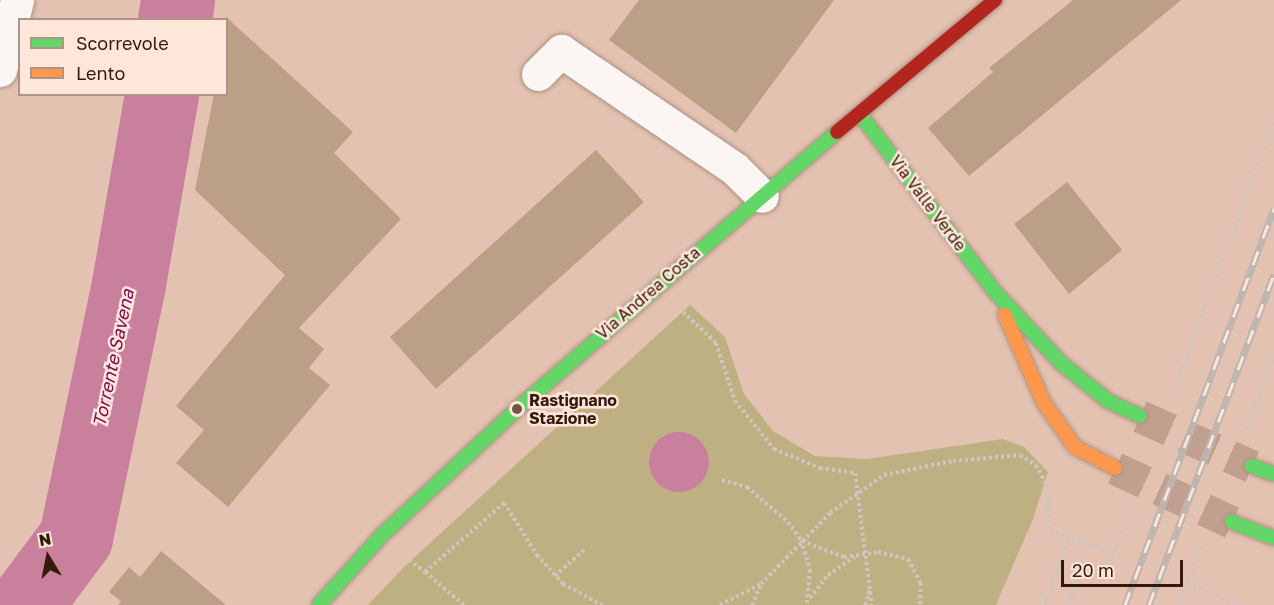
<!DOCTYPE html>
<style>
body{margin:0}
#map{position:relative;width:1274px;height:605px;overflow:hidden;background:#e4c2b1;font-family:"Golos Text",sans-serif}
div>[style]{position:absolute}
.green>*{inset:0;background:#bfb084}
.water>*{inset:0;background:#c9809d}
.round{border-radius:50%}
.river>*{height:74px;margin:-37px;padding:0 37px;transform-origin:37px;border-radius:37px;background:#c9809d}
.building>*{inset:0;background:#bb9f87}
.secondary-tunnel>*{height:33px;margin-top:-16.5px;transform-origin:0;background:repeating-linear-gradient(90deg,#c1a08f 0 33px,transparent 0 49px)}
.path>*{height:4px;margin-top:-2px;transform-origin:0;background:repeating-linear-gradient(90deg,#cfc5bf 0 3px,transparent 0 6px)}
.roads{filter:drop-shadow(0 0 2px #ae9182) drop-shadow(0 0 2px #ae9182)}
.street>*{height:33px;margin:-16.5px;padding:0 16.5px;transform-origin:16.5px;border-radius:16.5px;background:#fbf6f3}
.fast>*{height:14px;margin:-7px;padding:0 7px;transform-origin:7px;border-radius:7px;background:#63d668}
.slow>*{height:14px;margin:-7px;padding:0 7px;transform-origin:7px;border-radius:7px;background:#ff974d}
.jam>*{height:14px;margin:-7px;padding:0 7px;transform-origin:7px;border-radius:7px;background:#b3261e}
.rail>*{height:7px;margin-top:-3.5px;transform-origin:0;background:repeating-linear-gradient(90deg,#fee6da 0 14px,#bfb5b0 0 28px);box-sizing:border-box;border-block:2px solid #bfb5b0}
.dots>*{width:16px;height:16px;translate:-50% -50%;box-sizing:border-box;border:3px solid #fee6da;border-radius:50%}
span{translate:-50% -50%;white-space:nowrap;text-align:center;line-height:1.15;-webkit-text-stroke:5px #fee6da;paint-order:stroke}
.street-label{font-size:16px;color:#351909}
.poi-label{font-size:16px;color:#351909;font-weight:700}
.left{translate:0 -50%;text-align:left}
.water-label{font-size:18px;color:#7c0954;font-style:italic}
.legend{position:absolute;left:18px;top:18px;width:210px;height:78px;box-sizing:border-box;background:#fee6da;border:2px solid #ae9486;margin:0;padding:8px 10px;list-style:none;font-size:18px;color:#351909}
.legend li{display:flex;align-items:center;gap:12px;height:30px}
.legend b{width:30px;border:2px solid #ae9486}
.north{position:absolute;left:18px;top:527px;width:60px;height:60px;-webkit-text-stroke:4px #fee6da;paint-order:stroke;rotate:350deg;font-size:16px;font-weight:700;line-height:24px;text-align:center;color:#351909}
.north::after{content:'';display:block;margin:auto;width:21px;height:27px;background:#351909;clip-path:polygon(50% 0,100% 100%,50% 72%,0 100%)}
.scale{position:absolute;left:1061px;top:560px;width:122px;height:27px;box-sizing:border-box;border:3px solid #351909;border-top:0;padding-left:8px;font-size:18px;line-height:21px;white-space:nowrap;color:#351909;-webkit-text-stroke:4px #fee6da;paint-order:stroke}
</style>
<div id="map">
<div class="green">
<div style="clip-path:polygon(690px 305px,725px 337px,744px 394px,773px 431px,815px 456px,867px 459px,1003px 439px,1024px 447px,1048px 472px,1033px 519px,996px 605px,368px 605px,405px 566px)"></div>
</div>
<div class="water">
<div class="round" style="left:649px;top:432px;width:60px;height:60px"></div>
</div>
<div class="river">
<div style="left:175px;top:20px;width:20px;rotate:-81deg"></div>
<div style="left:26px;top:605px;width:84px;rotate:-53.3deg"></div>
<div style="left:76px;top:538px;width:259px;rotate:-78.2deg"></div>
<div style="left:129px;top:284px;width:193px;rotate:-80.1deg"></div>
</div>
<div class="building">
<div style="clip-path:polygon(639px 0,834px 0,736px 133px,609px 40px)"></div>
<div style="clip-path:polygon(1073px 0,1181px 0,969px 176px,928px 128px,993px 72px,989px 68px)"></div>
<div style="clip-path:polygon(226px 17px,353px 132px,334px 153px,401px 219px,299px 328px,324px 349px,309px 368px,330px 385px,228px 507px,176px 463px,204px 430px,176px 406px,285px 275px,195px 190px,214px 94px,226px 94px)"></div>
<div style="clip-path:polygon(596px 150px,644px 202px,436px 389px,390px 337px)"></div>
<div style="clip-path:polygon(1067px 182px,1122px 250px,1069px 294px,1014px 224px)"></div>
<div style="clip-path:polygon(161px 551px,226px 605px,118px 605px,121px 601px,109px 592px,129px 567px,140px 577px)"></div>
</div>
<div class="secondary-tunnel">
<div style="left:1140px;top:416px;width:123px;rotate:24.1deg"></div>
<div style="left:1115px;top:468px;width:129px;rotate:24.8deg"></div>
</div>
<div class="path">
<div style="left:683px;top:312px;width:45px;rotate:43.2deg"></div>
<div style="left:716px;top:343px;width:61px;rotate:71.9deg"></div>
<div style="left:735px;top:401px;width:62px;rotate:50.9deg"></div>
<div style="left:774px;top:449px;width:50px;rotate:22.4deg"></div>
<div style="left:820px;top:468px;width:35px;rotate:8deg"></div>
<div style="left:855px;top:473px;width:133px;rotate:82.7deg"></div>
<div style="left:1172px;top:396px;width:293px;rotate:-69.6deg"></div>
<div style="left:1246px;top:430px;width:80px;rotate:-69.5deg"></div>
<div style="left:722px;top:480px;width:26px;rotate:16deg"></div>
<div style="left:747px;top:487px;width:54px;rotate:40.5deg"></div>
<div style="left:788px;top:522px;width:22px;rotate:54deg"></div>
<div style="left:801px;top:540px;width:31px;rotate:73deg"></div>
<div style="left:810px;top:570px;width:35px;rotate:95deg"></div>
<div style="left:802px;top:541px;width:45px;rotate:20.9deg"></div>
<div style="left:844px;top:557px;width:34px;rotate:-8deg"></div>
<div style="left:878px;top:552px;width:31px;rotate:13deg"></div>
<div style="left:908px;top:559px;width:27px;rotate:62deg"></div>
<div style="left:921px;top:583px;width:22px;rotate:93deg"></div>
<div style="left:409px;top:560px;width:20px;rotate:37deg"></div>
<div style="left:425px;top:572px;width:105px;rotate:-41.1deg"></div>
<div style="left:504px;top:503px;width:62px;rotate:57.6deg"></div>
<div style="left:537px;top:555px;width:39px;rotate:48deg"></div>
<div style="left:563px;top:584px;width:44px;rotate:28.3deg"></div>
<div style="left:425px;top:572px;width:51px;rotate:40.2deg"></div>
<div style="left:555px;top:576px;width:39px;rotate:-42deg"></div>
<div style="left:1188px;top:584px;width:55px;rotate:22.4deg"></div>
<div style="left:810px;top:598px;width:29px;rotate:-52deg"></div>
<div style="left:828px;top:575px;width:32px;rotate:-34deg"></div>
<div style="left:720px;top:605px;width:46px;rotate:-27.1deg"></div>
<div style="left:761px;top:584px;width:99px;rotate:-45.8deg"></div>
<div style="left:830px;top:513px;width:66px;rotate:-35.1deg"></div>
<div style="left:884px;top:475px;width:70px;rotate:-11.5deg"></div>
<div style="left:953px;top:461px;width:67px;rotate:-5.1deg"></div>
<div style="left:1020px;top:455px;width:19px;rotate:32deg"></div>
<div style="left:1036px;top:465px;width:21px;rotate:62deg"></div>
<div style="left:1046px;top:484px;width:47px;rotate:85.1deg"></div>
<div style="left:1050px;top:531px;width:68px;rotate:19deg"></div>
<div style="left:752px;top:605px;width:22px;rotate:-66deg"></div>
<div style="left:865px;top:605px;width:17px;rotate:-73deg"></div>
<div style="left:1044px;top:605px;width:72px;rotate:-69.5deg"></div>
<div style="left:1069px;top:605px;width:40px;rotate:-71.1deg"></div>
<div style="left:1082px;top:567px;width:25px;rotate:14deg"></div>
<div style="left:1106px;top:573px;width:77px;rotate:-69.4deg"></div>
<div style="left:1179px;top:605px;width:66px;rotate:-68.5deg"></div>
</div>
<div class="roads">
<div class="street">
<div style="left:0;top:70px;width:72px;rotate:-76.3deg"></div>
<div style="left:538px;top:74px;width:33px;rotate:-45deg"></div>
<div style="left:561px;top:51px;width:210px;rotate:34.1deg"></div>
<div style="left:735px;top:169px;width:38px;rotate:45deg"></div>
</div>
<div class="fast">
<div style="left:860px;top:114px;width:223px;rotate:52.8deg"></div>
<div style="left:995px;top:292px;width:97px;rotate:47.1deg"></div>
<div style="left:1061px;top:363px;width:60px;rotate:39deg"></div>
<div style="left:1108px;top:401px;width:35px;rotate:25deg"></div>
<div style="left:1252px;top:466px;width:23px;rotate:20deg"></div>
<div style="left:1232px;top:522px;width:45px;rotate:20.9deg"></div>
<div style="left:319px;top:605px;width:94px;rotate:-48deg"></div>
<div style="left:382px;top:535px;width:185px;rotate:-43deg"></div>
<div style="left:517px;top:409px;width:423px;rotate:-40.9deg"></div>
</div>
<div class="slow">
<div style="left:1005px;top:315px;width:96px;rotate:66.1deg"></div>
<div style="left:1044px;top:403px;width:54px;rotate:54.8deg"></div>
<div style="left:1075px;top:447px;width:45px;rotate:27.7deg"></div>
</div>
<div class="jam">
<div style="left:837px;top:132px;width:206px;rotate:-39.9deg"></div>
</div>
</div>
<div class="rail">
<div style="left:1125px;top:605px;width:424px;rotate:-69.4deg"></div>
<div style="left:1149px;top:605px;width:354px;rotate:-69.3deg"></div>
</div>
<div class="dots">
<div style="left:517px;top:409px;background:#725444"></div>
</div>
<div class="street-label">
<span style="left:928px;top:203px;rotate:53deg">Via Valle Verde</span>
<span style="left:648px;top:293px;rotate:-41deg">Via Andrea Costa</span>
</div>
<div class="poi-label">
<span class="left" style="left:529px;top:409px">Rastignano<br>Stazione</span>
</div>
<div class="water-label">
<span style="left:113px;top:358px;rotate:-78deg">Torrente Savena</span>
</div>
<ul class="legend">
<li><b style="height:8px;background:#63d668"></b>Scorrevole</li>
<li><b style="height:8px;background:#ff974d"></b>Lento</li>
</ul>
<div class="north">N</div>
<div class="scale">20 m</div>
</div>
